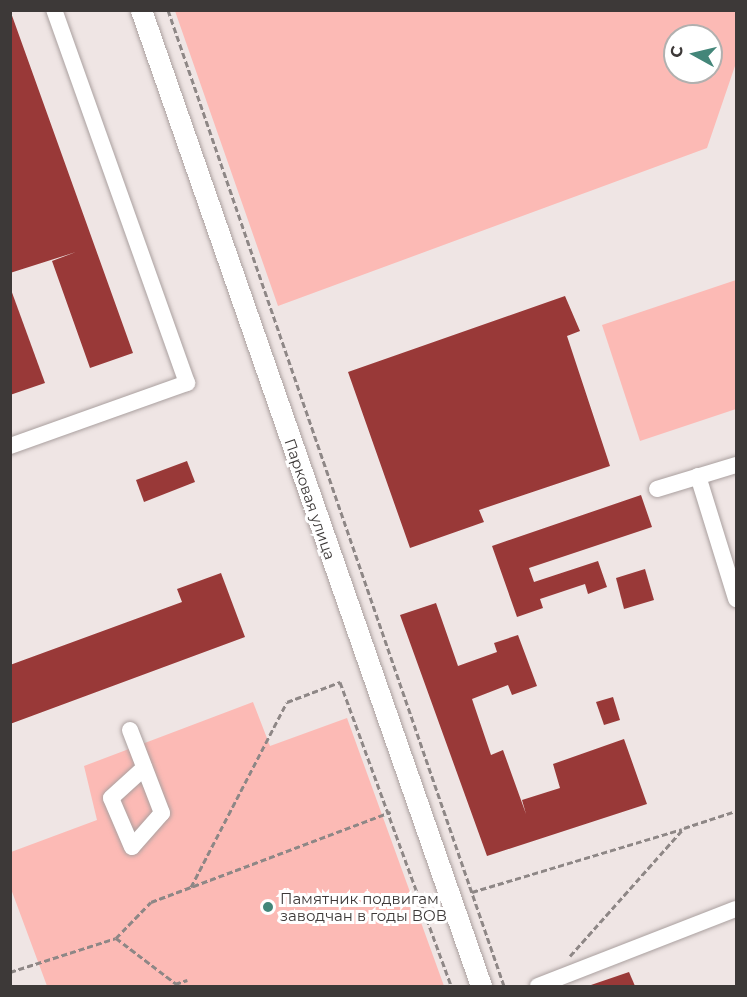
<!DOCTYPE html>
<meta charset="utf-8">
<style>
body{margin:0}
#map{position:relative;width:747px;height:997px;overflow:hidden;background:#efe5e4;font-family:Montserrat,sans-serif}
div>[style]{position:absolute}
.green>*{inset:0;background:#fcbab5}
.building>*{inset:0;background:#993938}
.path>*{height:3px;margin-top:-1.5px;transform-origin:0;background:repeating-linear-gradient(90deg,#8e8786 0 6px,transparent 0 9px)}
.roads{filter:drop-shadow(0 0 2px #aaa09f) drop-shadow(0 0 2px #aaa09f)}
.minor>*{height:16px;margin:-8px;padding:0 8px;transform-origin:8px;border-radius:8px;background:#fff}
.major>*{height:21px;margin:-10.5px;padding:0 10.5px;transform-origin:10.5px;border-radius:10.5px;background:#fff}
.dots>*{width:16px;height:16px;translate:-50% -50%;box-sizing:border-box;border:3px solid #fff;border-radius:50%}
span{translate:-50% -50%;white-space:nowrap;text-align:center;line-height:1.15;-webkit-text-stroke:6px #fff;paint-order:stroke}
.street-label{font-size:15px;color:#3d3938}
.poi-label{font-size:15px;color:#3d3938}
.left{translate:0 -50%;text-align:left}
.frame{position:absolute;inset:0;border:12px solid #3d3938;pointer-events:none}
.north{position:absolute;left:663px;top:24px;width:60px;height:60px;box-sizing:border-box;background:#fff;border:2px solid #b1b0af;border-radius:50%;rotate:278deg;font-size:16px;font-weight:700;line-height:24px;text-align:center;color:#3d3938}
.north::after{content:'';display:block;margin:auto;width:21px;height:27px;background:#438679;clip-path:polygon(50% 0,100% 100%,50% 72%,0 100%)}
</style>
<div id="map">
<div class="green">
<div style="clip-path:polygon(evenodd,175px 11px,736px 11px,736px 63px,707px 148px,278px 306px,175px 11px,675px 36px,711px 36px,711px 72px,675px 72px,675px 36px)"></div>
<div style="clip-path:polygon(736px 280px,736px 409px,640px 441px,602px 325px)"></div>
<div style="clip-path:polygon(253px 702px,270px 746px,347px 718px,444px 986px,47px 986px,11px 889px,11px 852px,97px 820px,84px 766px)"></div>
</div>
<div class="building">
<div style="clip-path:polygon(10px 10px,133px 353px,90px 368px,52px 261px,76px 252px,10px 273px)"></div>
<div style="clip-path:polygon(10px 287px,45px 383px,10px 395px)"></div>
<div style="clip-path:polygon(565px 296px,580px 331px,567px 336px,610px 466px,479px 510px,484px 522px,410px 548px,348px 372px)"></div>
<div style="clip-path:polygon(187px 461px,195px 482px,144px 502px,136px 480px)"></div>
<div style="clip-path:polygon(641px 495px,652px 527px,529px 568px,534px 582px,598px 561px,607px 587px,588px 594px,585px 584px,540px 599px,543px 608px,517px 617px,492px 546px)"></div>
<div style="clip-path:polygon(645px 569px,654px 600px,624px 609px,616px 578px)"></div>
<div style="clip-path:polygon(221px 573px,245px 637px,10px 724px,10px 665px,182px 602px,177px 589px)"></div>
<div style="clip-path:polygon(436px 603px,458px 666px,497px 652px,494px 643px,518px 635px,537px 686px,512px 695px,508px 685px,472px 699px,491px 755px,503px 750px,526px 814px,522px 800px,560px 788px,553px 764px,624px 739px,647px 804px,487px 856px,400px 615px)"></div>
<div style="clip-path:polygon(613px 697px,620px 720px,604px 725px,596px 702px)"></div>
<div style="clip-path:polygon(629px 972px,635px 986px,588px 986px)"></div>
</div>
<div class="path">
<div style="left:168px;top:10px;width:1032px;rotate:71deg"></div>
<div style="left:191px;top:887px;width:208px;rotate:-62.6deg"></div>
<div style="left:287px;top:702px;width:57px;rotate:-20.7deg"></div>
<div style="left:340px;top:682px;width:324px;rotate:69.9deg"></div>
<div style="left:472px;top:892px;width:219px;rotate:-16.7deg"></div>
<div style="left:116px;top:938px;width:50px;rotate:-45.8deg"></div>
<div style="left:151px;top:902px;width:256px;rotate:-20.6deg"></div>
<div style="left:570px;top:956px;width:171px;rotate:-48.3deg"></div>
<div style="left:684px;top:828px;width:55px;rotate:-18.1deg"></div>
<div style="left:10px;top:972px;width:111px;rotate:-17.8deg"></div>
<div style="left:116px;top:938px;width:79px;rotate:37.3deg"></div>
<div style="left:175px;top:984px;width:13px;rotate:-18deg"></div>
</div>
<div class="roads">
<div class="minor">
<div style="left:10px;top:446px;width:188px;rotate:-19.6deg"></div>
<div style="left:187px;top:383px;width:396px;rotate:-109.6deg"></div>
<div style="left:698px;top:476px;width:129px;rotate:72.8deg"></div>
<div style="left:657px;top:489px;width:83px;rotate:-16.9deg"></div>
<div style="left:130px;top:730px;width:89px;rotate:68.9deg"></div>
<div style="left:162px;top:813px;width:45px;rotate:131.4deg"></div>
<div style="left:132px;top:847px;width:53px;rotate:-113.2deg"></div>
<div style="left:111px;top:798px;width:45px;rotate:-42.3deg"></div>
<div style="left:538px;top:986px;width:212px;rotate:-21.3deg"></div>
</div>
<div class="major">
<div style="left:141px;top:10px;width:1034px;rotate:70.79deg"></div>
</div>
</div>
<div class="dots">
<div style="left:268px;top:907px;background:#438679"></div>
</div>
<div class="street-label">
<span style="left:310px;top:499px;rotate:71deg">Парковая улица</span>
</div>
<div class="poi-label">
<span class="left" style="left:280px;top:907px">Памятник подвигам<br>заводчан в годы ВОВ</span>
</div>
<div class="frame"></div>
<div class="north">С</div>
</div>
